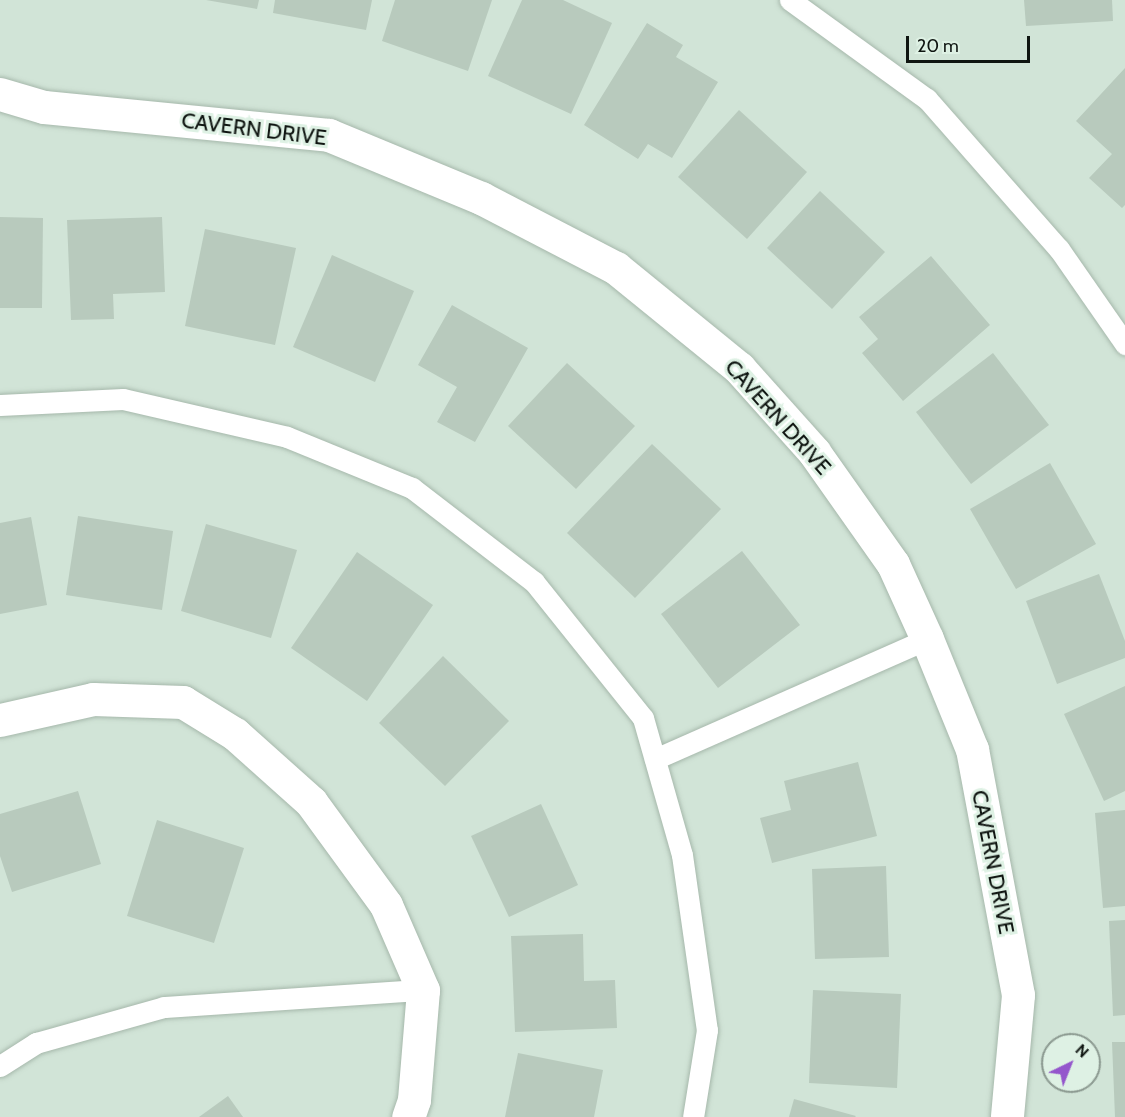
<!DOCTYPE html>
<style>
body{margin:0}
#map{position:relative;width:1125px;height:1117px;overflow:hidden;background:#d1e4d7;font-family:Cabin,sans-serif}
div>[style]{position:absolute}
.building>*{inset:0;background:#b8cabd}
.roads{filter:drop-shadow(0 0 2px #a6b8ab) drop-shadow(0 0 2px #a6b8ab)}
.lane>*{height:21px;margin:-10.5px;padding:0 10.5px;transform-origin:10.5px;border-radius:10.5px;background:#fff}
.street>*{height:33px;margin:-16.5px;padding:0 16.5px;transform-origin:16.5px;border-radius:16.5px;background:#fff}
span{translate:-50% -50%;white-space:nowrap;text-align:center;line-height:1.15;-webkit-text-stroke:6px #def1e4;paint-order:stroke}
.street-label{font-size:22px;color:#0f1511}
.north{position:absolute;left:1041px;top:1033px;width:60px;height:60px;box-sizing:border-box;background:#def1e4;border:2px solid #8b9990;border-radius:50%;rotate:43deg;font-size:16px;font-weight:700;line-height:24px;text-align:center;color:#0f1511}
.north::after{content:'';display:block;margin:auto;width:21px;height:27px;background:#9456cc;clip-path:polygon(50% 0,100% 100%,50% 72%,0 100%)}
.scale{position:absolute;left:906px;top:36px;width:124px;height:27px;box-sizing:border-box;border:3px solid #0f1511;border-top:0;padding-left:8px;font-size:18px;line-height:21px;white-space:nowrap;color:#0f1511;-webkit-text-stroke:4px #def1e4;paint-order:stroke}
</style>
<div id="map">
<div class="building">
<div style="clip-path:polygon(206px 0,259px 0,257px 9px)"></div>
<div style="clip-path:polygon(275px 0,372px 0,366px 30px,273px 13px)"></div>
<div style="clip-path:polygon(395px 0,492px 0,468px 71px,382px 41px)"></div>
<div style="clip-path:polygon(522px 0,563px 0,612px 23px,571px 114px,488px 76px)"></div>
<div style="clip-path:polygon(1024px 0,1112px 0,1113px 21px,1026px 26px)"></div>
<div style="clip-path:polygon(647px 23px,683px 45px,676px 57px,718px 82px,672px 158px,648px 144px,638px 159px,584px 125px)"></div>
<div style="clip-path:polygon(1125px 68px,1125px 205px,1122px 208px,1089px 178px,1112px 154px,1076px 121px)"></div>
<div style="clip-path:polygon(739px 110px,807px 172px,747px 239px,678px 177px)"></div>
<div style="clip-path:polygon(820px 191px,885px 252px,832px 309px,767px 248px)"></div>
<div style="clip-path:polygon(0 217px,43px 218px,42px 308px,0 308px)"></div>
<div style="clip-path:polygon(162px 217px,165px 292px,113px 294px,114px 319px,71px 320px,67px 220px)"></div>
<div style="clip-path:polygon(205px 229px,296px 248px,275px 345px,185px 326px)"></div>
<div style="clip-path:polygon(332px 255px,414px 291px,375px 382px,293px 347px)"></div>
<div style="clip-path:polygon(931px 256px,990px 325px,903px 401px,862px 353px,878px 339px,859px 317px)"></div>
<div style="clip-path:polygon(452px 305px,528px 348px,475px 442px,437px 422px,457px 387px,418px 365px)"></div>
<div style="clip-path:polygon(993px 353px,1049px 425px,971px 484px,916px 412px)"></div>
<div style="clip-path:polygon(567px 363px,635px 426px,576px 489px,508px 426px)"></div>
<div style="clip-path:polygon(652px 444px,721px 509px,635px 598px,567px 533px)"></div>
<div style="clip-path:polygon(1050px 463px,1096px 544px,1016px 589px,970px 509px)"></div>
<div style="clip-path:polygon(78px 516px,173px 531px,162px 610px,66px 595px)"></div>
<div style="clip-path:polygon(31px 517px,47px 605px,0 614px,0 523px)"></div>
<div style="clip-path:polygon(206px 524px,297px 550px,271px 638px,181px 611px)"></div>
<div style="clip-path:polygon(742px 551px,800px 625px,718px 688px,661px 614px)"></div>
<div style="clip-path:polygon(357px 552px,433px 605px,367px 701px,291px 648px)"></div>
<div style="clip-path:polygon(1099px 574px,1125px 641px,1125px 658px,1057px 684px,1026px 601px)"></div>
<div style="clip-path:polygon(443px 656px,509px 721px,445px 786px,379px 723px)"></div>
<div style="clip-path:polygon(1125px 686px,1125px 791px,1104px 801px,1064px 714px)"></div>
<div style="clip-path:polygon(858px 762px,877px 836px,772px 863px,760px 818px,791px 810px,784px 781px)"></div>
<div style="clip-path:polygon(78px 791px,101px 864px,12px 892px,0 856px,0 814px)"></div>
<div style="clip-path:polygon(541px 804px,578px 885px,509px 917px,471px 836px)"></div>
<div style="clip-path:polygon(1125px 810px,1125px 906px,1103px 908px,1095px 813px)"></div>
<div style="clip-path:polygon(157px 820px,244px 848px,214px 943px,127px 916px)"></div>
<div style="clip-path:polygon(886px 866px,889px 957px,815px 959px,812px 869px)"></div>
<div style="clip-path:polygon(1125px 920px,1125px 1015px,1113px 1016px,1109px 921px)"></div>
<div style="clip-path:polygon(583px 934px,584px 981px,615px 980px,617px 1028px,515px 1032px,511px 936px)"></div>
<div style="clip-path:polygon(813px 990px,901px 994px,897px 1088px,809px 1083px)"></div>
<div style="clip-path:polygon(1112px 1042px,1125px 1042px,1125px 1117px,1115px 1117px)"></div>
<div style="clip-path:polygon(518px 1053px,603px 1070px,594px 1117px,505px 1117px)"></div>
<div style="clip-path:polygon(228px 1096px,243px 1117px,199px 1117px)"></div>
<div style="clip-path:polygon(794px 1099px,856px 1116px,855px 1117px,789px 1117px)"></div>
</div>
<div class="roads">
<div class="lane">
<div style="left:790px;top:0;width:169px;rotate:35.9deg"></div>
<div style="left:927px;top:99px;width:200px;rotate:48.7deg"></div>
<div style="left:1059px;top:249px;width:116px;rotate:55.2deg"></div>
<div style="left:0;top:405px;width:123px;rotate:-2.8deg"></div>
<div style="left:123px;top:399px;width:168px;rotate:13deg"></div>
<div style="left:287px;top:437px;width:135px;rotate:22.2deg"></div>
<div style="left:412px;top:488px;width:154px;rotate:37.6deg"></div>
<div style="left:534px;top:582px;width:174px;rotate:51.3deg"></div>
<div style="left:643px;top:718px;width:142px;rotate:74.1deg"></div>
<div style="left:682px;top:855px;width:177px;rotate:81.9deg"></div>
<div style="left:707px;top:1030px;width:88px;rotate:99.1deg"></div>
<div style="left:655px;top:759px;width:297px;rotate:-23.8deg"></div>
<div style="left:0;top:1066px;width:43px;rotate:-32.6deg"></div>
<div style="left:36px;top:1043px;width:133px;rotate:-15.7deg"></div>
<div style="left:164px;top:1007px;width:260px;rotate:-3.8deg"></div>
</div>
<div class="street">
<div style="left:0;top:94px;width:46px;rotate:16.5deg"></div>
<div style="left:44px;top:107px;width:286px;rotate:5.6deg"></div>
<div style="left:329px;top:135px;width:165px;rotate:22.5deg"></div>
<div style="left:481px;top:198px;width:152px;rotate:27.4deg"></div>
<div style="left:616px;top:268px;width:159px;rotate:39.1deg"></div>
<div style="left:739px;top:368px;width:113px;rotate:48.2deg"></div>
<div style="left:814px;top:452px;width:137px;rotate:54.8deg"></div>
<div style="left:893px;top:564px;width:82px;rotate:65.6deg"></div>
<div style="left:927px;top:639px;width:119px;rotate:67.8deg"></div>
<div style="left:972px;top:749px;width:250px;rotate:79.4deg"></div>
<div style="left:1018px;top:995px;width:122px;rotate:95.2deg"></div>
<div style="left:0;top:720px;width:95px;rotate:-12.7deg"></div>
<div style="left:93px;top:699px;width:90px;rotate:1.9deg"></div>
<div style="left:183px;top:702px;width:61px;rotate:31.6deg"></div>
<div style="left:235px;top:734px;width:102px;rotate:41.8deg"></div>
<div style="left:311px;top:802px;width:127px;rotate:53.9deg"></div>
<div style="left:386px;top:905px;width:93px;rotate:66.5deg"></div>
<div style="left:423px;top:990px;width:110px;rotate:94.7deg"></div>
<div style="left:414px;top:1100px;width:18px;rotate:109deg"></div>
</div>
</div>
<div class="street-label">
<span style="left:254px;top:129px;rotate:7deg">CAVERN DRIVE</span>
<span style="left:778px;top:417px;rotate:48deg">CAVERN DRIVE</span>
<span style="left:993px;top:862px;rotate:79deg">CAVERN DRIVE</span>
</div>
<div class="north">N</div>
<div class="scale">20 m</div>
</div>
